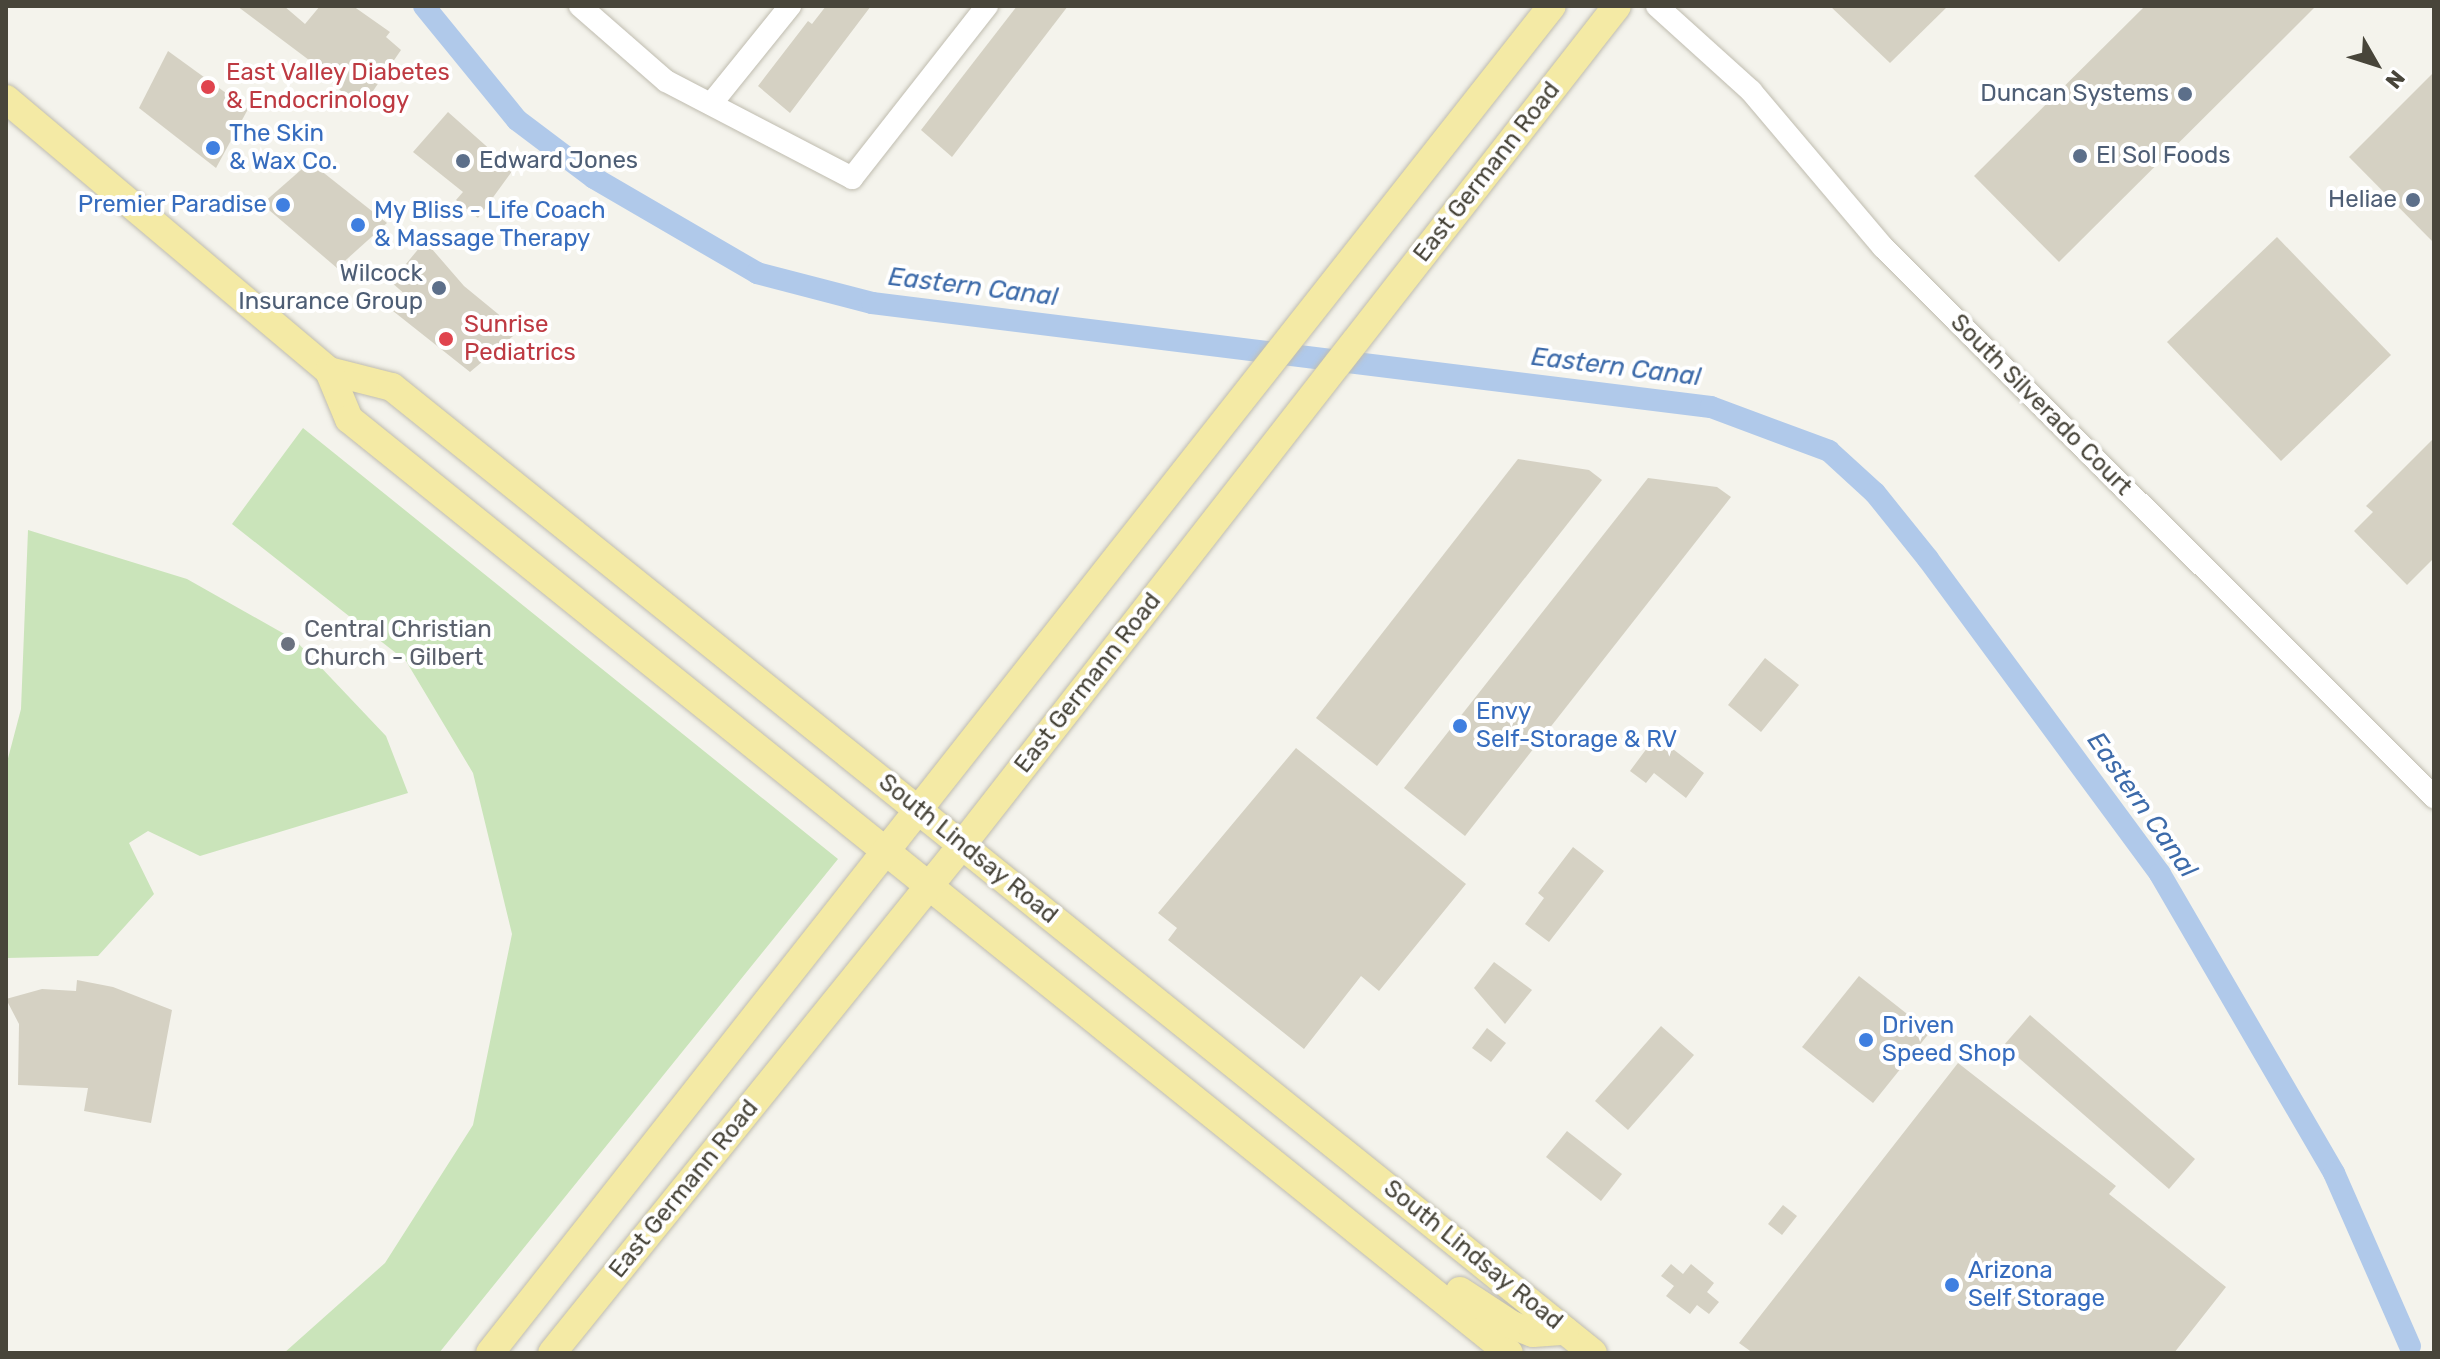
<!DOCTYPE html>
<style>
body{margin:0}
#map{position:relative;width:2440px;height:1359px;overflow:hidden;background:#f4f3ec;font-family:Rubik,sans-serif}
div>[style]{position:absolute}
.green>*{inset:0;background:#cae4ba}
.canal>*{height:22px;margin:-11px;padding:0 11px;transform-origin:11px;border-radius:11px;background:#b0c9ea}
.building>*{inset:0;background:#d5d1c3}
.roads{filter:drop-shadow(0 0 2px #bfbcaf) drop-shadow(0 0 2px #bfbcaf)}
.minor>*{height:22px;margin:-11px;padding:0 11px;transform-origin:11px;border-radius:11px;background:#fff}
.major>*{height:28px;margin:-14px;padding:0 14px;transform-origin:14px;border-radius:14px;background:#f4eaa5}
.dots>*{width:22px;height:22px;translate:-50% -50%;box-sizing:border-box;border:4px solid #fff;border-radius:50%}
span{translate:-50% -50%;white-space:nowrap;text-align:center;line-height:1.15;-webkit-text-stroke:8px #fff;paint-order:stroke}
.health-label{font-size:24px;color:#be3a42}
.left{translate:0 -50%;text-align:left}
.service-label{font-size:24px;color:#4e5e75}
.right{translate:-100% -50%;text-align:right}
.shop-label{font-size:24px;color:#366cbe}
.street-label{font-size:24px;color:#48453a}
.worship-label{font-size:24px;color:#5b616d}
.water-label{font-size:26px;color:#3d6baa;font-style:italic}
.frame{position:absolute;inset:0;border:8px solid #48453a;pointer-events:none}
.north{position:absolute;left:2336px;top:24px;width:80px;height:80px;-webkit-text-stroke:6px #fff;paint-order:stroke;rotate:129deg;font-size:22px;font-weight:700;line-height:32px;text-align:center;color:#48453a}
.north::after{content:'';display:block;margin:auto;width:28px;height:36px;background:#48453a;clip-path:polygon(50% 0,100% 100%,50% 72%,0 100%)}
</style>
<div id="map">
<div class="green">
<div style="clip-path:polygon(303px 428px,838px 859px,439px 1353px,284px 1353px,385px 1263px,473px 1125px,512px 934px,473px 773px,406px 661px,232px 524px)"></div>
<div style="clip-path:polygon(28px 530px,187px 579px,295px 640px,386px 736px,408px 793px,200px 856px,148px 831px,129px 843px,154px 894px,98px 956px,6px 958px,6px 766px,21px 709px)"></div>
</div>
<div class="canal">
<div style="left:424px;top:6px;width:147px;rotate:50.8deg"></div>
<div style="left:517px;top:120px;width:96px;rotate:37deg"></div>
<div style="left:594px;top:178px;width:189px;rotate:30.2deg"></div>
<div style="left:757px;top:273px;width:119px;rotate:14.6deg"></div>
<div style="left:872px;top:303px;width:845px;rotate:7.07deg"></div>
<div style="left:1711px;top:407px;width:126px;rotate:20.4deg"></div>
<div style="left:1829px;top:451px;width:62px;rotate:42.4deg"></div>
<div style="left:1875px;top:493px;width:85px;rotate:51.2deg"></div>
<div style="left:1928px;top:559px;width:391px;rotate:53.6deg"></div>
<div style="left:2160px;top:874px;width:346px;rotate:59.8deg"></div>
<div style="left:2334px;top:1173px;width:189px;rotate:66.3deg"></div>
</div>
<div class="building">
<div style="clip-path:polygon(237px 6px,284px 6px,305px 24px,320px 6px,353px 6px,390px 32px,386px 37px,401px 50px,360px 110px,313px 63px)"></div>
<div style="clip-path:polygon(826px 6px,871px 6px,790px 113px,758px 86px,808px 21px,812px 24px)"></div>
<div style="clip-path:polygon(1017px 6px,1068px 6px,952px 157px,921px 130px)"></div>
<div style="clip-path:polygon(1830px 6px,1948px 6px,1890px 63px)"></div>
<div style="clip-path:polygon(2145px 6px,2316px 6px,2059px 262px,1974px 176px)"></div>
<div style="clip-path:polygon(168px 51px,248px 109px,216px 168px,139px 108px)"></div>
<div style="clip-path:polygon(2434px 72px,2434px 243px,2349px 157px)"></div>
<div style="clip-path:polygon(448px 112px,513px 170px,478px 218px,456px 200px,463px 192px,413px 152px)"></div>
<div style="clip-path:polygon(310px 162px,387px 223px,337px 268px,262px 204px)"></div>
<div style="clip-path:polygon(2277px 237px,2391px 355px,2281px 461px,2167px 342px)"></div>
<div style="clip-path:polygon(425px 241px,464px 286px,519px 331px,470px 372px,393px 311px,407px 296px,391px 282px)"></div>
<div style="clip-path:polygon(2434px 438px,2434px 558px,2407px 585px,2354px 531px,2373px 512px,2366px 506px)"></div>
<div style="clip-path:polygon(1518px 459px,1589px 470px,1602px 480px,1377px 766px,1316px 718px)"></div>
<div style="clip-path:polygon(1648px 478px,1717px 487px,1731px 497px,1465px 836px,1404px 788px)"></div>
<div style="clip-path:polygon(1765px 658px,1799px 685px,1761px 732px,1728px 705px)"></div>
<div style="clip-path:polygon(1656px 736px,1704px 773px,1686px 798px,1654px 773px,1646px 783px,1630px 771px)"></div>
<div style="clip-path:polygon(1296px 748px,1466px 884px,1379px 991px,1361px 976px,1304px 1049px,1168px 940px,1177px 928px,1158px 913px)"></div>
<div style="clip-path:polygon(1573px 847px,1604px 871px,1549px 942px,1525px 924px,1544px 898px,1538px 893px)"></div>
<div style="clip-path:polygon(1494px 962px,1532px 990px,1505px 1024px,1474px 988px)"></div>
<div style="clip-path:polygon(1859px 976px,1930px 1032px,1873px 1103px,1802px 1047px)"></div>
<div style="clip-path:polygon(77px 980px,113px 987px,172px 1010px,151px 1123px,84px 1111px,88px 1088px,18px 1085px,19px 1024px,6px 999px,42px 989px,76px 991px)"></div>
<div style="clip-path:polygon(2030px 1015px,2195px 1159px,2169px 1189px,2004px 1045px)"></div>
<div style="clip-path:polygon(1661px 1026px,1694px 1055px,1628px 1130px,1595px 1101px)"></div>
<div style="clip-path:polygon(1487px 1028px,1506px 1043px,1491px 1062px,1472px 1048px)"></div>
<div style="clip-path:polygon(1958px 1063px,2116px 1186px,2109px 1194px,2226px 1287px,2174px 1353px,1753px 1353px,1739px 1343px)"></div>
<div style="clip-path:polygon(1567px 1131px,1622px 1174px,1601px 1201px,1546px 1157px)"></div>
<div style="clip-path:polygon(1783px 1205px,1797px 1216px,1782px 1235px,1768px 1224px)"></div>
<div style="clip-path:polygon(1671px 1264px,1683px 1274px,1691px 1264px,1714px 1283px,1707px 1292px,1719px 1302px,1709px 1314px,1697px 1305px,1690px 1314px,1666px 1296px,1674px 1286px,1661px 1276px)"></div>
</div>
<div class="roads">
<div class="minor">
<div style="left:580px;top:6px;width:114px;rotate:41.1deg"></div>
<div style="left:666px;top:81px;width:210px;rotate:27.5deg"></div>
<div style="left:852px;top:178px;width:219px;rotate:-51.9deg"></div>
<div style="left:1657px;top:6px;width:127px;rotate:42.1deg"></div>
<div style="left:1751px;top:91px;width:204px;rotate:49.8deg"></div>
<div style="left:1883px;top:247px;width:779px;rotate:44.95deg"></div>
<div style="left:711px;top:104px;width:126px;rotate:-51.1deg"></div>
</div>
<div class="major">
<div style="left:6px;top:99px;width:422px;rotate:40.1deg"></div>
<div style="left:329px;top:371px;width:65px;rotate:14.3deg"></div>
<div style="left:392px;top:387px;width:1541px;rotate:38.81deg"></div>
<div style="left:329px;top:371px;width:52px;rotate:67.4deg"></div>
<div style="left:349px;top:419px;width:1489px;rotate:38.84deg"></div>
<div style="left:1460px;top:1291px;width:62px;rotate:33.2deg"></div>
<div style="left:1512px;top:1325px;width:22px;rotate:21deg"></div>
<div style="left:1533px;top:1333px;width:32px;rotate:-4deg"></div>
<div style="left:490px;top:1353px;width:1715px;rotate:-51.75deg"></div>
<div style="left:552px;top:1353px;width:653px;rotate:-51.09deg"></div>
<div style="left:962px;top:845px;width:1064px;rotate:-52.02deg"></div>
</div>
</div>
<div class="dots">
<div style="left:208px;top:87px;background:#e0444e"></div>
<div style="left:2185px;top:94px;background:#5c6f8a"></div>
<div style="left:213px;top:148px;background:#3f7fe0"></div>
<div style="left:2080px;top:156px;background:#5c6f8a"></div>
<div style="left:463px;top:161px;background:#5c6f8a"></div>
<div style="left:2413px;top:200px;background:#5c6f8a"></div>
<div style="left:283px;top:205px;background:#3f7fe0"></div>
<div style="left:358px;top:225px;background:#3f7fe0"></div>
<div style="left:439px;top:288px;background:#5c6f8a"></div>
<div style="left:446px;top:339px;background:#e0444e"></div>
<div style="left:288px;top:644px;background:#6b7280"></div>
<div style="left:1460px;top:726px;background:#3f7fe0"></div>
<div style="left:1866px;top:1040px;background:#3f7fe0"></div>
<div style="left:1952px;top:1285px;background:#3f7fe0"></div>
</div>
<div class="health-label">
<span class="left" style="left:226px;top:87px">East Valley Diabetes<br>&amp; Endocrinology</span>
<span class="left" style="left:464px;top:339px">Sunrise<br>Pediatrics</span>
</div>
<div class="service-label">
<span class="right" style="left:2169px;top:94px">Duncan Systems</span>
<span class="left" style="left:2096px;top:156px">El Sol Foods</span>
<span class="left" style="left:479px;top:161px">Edward Jones</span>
<span class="right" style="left:2397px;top:200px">Heliae</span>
<span class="right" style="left:423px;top:288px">Wilcock<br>Insurance Group</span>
</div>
<div class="shop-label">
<span class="left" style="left:229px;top:148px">The Skin<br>&amp; Wax Co.</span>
<span class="right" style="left:267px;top:205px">Premier Paradise</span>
<span class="left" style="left:374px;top:225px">My Bliss - Life Coach<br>&amp; Massage Therapy</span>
<span class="left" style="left:1476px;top:726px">Envy<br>Self-Storage &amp; RV</span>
<span class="left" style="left:1882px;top:1040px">Driven<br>Speed Shop</span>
<span class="left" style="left:1968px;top:1285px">Arizona<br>Self Storage</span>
</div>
<div class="street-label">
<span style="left:1487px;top:172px;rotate:-52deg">East Germann Road</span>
<span style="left:2041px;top:405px;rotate:45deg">South Silverado Court</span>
<span style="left:1088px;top:683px;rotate:-52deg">East Germann Road</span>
<span style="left:968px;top:849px;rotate:39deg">South Lindsay Road</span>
<span style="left:684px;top:1189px;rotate:-51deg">East Germann Road</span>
<span style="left:1473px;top:1255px;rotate:39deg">South Lindsay Road</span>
</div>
<div class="worship-label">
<span class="left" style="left:304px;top:644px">Central Christian<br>Church - Gilbert</span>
</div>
<div class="water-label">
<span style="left:973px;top:287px;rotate:7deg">Eastern Canal</span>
<span style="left:1616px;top:367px;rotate:7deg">Eastern Canal</span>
<span style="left:2142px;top:805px;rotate:55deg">Eastern Canal</span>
</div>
<div class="frame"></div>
<div class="north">N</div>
</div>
